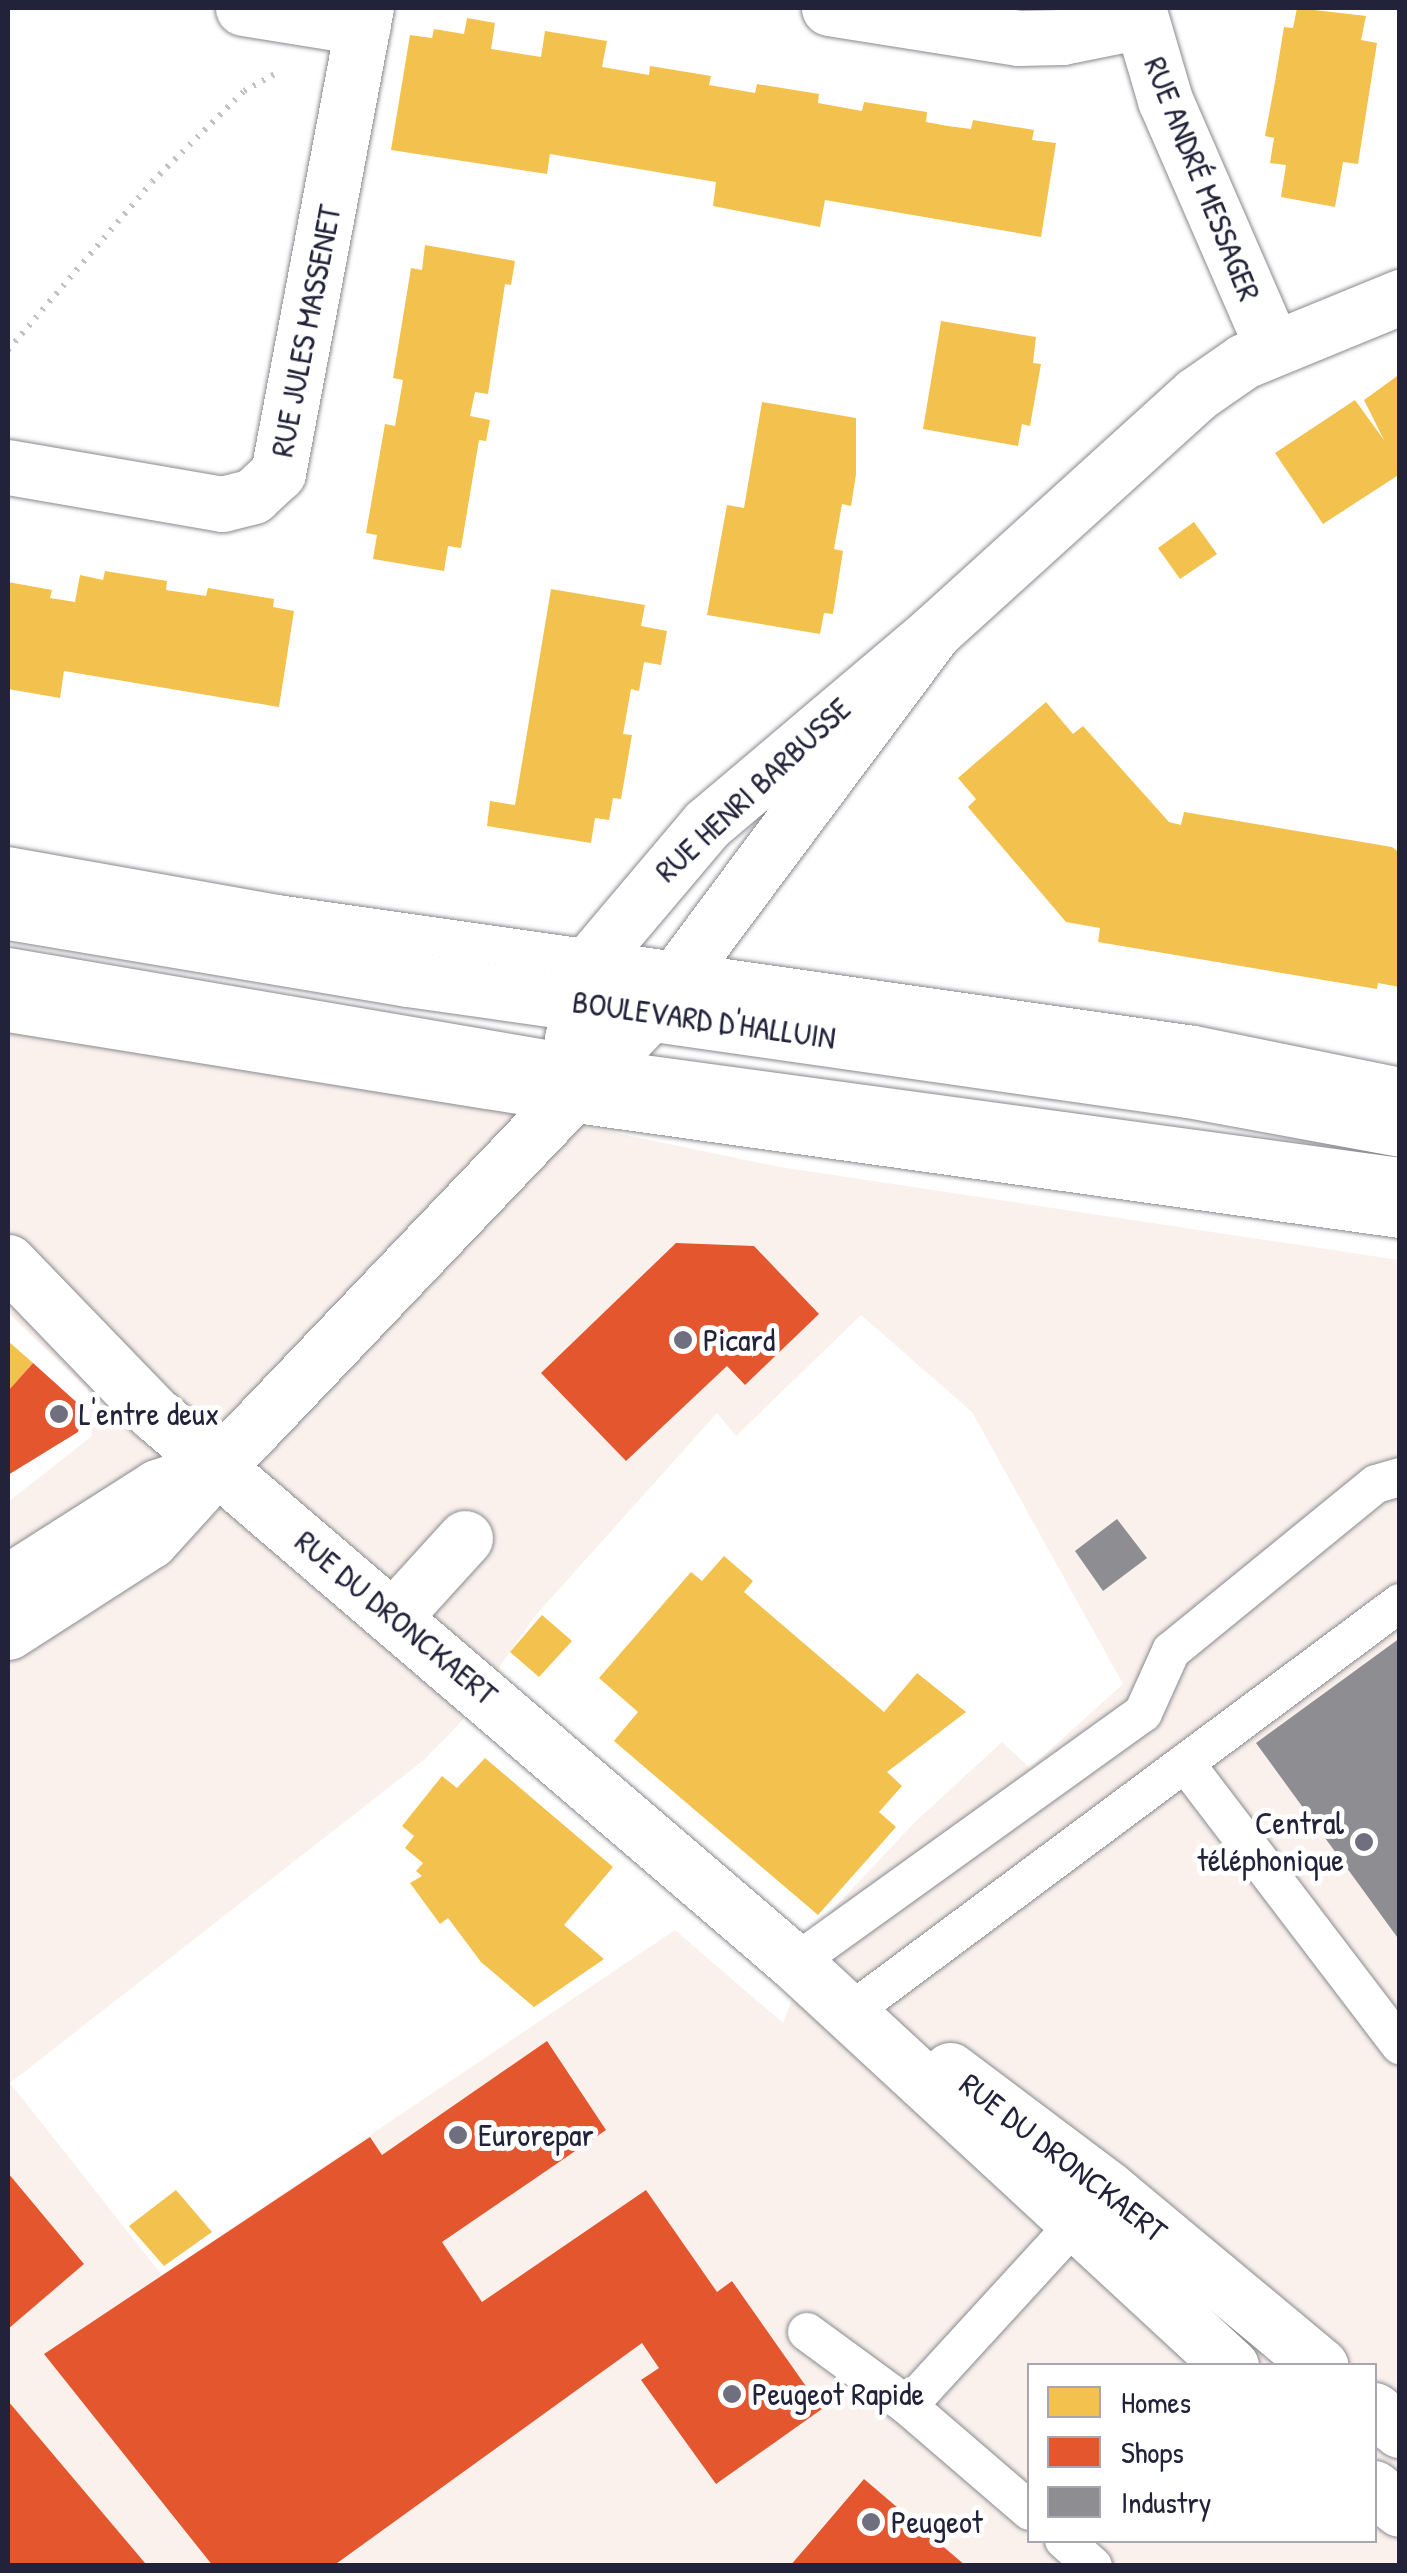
<!DOCTYPE html>
<meta charset="utf-8">
<style>
body{margin:0}
#map{position:relative;width:1407px;height:2573px;overflow:hidden;background:#fff;font-family:"Patrick Hand",sans-serif}
div>[style]{position:absolute}
.built>*{inset:0;background:#faf1ed}
.homes>*{inset:0;background:#f2c14e}
.shops>*{inset:0;background:#e4572e}
.industry>*{inset:0;background:#8d8d92}
.path>*{height:6px;margin-top:-3px;transform-origin:0;background:repeating-linear-gradient(90deg,#c2c2c4 0 2.5px,transparent 0 10.5px)}
.roads{filter:drop-shadow(0 0 2px #8a8a8f) drop-shadow(0 0 2px #8a8a8f)}
.service>*{height:38px;margin:-19px;padding:0 19px;transform-origin:19px;border-radius:19px;background:#fff}
.minor>*{height:55px;margin:-27.5px;padding:0 27.5px;transform-origin:27.5px;border-radius:27.5px;background:#fff}
.tertiary>*{height:55px;margin:-27.5px;padding:0 27.5px;transform-origin:27.5px;border-radius:27.5px;background:#fff}
.secondary>*{height:55px;margin:-27.5px;padding:0 27.5px;transform-origin:27.5px;border-radius:27.5px;background:#fff}
.dots>*{width:28px;height:28px;translate:-50% -50%;box-sizing:border-box;border:5px solid #fff;border-radius:50%}
span{translate:-50% -50%;white-space:nowrap;text-align:center;line-height:1.15;-webkit-text-stroke:10px #fff;paint-order:stroke}
.street-label{font-size:32px;color:#22223b}
.poi-label{font-size:32px;color:#22223b}
.left{translate:0 -50%;text-align:left}
.right{translate:-100% -50%;text-align:right}
.frame{position:absolute;inset:0;border:10px solid #22223b;pointer-events:none}
.legend{position:absolute;left:1027px;top:2363px;width:350px;height:180px;box-sizing:border-box;background:#fff;border:2px solid #a7a7b1;margin:0;padding:12px 18px;list-style:none;font-size:30px;color:#22223b}
.legend li{display:flex;align-items:center;gap:20px;height:50px}
.legend b{width:50px;border:2px solid #a7a7b1}
</style>
<div id="map">
<div class="built">
<div style="clip-path:polygon(evenodd,8px 1030px,486px 1106px,780px 1167px,1399px 1260px,1399px 2565px,8px 2566px,8px 1502px,92px 1436px,88px 1389px,8px 1313px,8px 1030px,861px 1315px,972px 1412px,1123px 1684px,1030px 1768px,1002px 1742px,916px 1821px,822px 1921px,783px 2023px,675px 1930px,162px 2275px,10px 2083px,424px 1760px,460px 1723px,535px 1616px,717px 1413px,736px 1436px,861px 1315px,8px 1030px,1030px 2366px,1374px 2366px,1374px 2540px,1030px 2540px,1030px 2366px)"></div>
</div>
<div class="homes">
<div style="clip-path:polygon(1297px 8px,1366px 16px,1361px 40px,1377px 43px,1358px 164px,1343px 162px,1335px 207px,1281px 197px,1286px 165px,1270px 163px,1274px 138px,1265px 136px,1275px 82px,1284px 27px,1293px 28px)"></div>
<div style="clip-path:polygon(467px 18px,495px 23px,491px 49px,541px 57px,545px 31px,607px 41px,602px 67px,649px 75px,650px 66px,711px 76px,709px 85px,755px 93px,757px 84px,819px 94px,818px 103px,862px 111px,864px 102px,927px 112px,926px 122px,948px 126px,971px 129px,973px 120px,1034px 130px,1032px 140px,1056px 143px,1041px 237px,825px 200px,820px 227px,713px 206px,716px 182px,550px 154px,547px 174px,391px 150px,410px 35px,432px 38px,434px 29px,464px 34px)"></div>
<div style="clip-path:polygon(425px 245px,515px 261px,511px 285px,505px 284px,488px 394px,475px 392px,470px 416px,490px 420px,486px 441px,479px 440px,461px 548px,448px 546px,444px 571px,373px 559px,377px 535px,366px 533px,385px 424px,395px 426px,403px 380px,393px 378px,411px 268px,422px 270px)"></div>
<div style="clip-path:polygon(941px 321px,1036px 337px,1033px 363px,1041px 364px,1030px 426px,1022px 424px,1018px 446px,923px 429px)"></div>
<div style="clip-path:polygon(1400px 374px,1400px 474px,1323px 524px,1275px 453px,1355px 400px,1384px 440px,1364px 400px)"></div>
<div style="clip-path:polygon(762px 402px,856px 418px,856px 474px,851px 506px,842px 504px,834px 549px,843px 551px,833px 614px,824px 613px,820px 634px,707px 615px,727px 505px,744px 508px)"></div>
<div style="clip-path:polygon(1194px 522px,1217px 554px,1180px 579px,1158px 548px)"></div>
<div style="clip-path:polygon(105px 571px,167px 581px,166px 590px,206px 596px,208px 588px,274px 599px,273px 607px,294px 611px,279px 707px,64px 671px,60px 698px,8px 689px,8px 582px,52px 590px,50px 598px,75px 602px,80px 575px,103px 580px)"></div>
<div style="clip-path:polygon(551px 589px,645px 605px,641px 626px,667px 631px,661px 665px,644px 662px,639px 691px,631px 689px,623px 734px,632px 735px,621px 799px,613px 798px,609px 820px,595px 818px,591px 843px,487px 826px,490px 801px,515px 805px)"></div>
<div style="clip-path:polygon(1046px 702px,1073px 734px,1083px 726px,1169px 822px,1181px 825px,1184px 812px,1392px 847px,1400px 853px,1400px 987px,1378px 983px,1377px 989px,1098px 942px,1100px 928px,1066px 922px,968px 807px,976px 799px,958px 778px)"></div>
<div style="clip-path:polygon(8px 1341px,33px 1363px,8px 1391px)"></div>
<div style="clip-path:polygon(724px 1556px,753px 1581px,744px 1592px,884px 1712px,917px 1673px,966px 1712px,887px 1772px,902px 1786px,879px 1812px,896px 1827px,818px 1915px,614px 1741px,638px 1712px,599px 1678px,691px 1572px,702px 1581px)"></div>
<div style="clip-path:polygon(542px 1615px,572px 1641px,539px 1677px,510px 1652px)"></div>
<div style="clip-path:polygon(485px 1758px,613px 1867px,564px 1925px,604px 1959px,534px 2007px,481px 1962px,448px 1918px,440px 1924px,410px 1883px,422px 1876px,416px 1871px,423px 1863px,405px 1848px,414px 1836px,402px 1826px,442px 1776px,457px 1788px)"></div>
<div style="clip-path:polygon(176px 2190px,212px 2232px,164px 2266px,129px 2226px)"></div>
</div>
<div class="shops">
<div style="clip-path:polygon(676px 1243px,754px 1246px,819px 1314px,745px 1385px,727px 1366px,626px 1461px,541px 1373px)"></div>
<div style="clip-path:polygon(33px 1363px,83px 1408px,78px 1432px,8px 1475px,8px 1391px)"></div>
<div style="clip-path:polygon(547px 2041px,606px 2130px,442px 2242px,482px 2302px,646px 2190px,717px 2292px,732px 2281px,822px 2409px,716px 2484px,641px 2380px,659px 2368px,642px 2343px,333px 2566px,213px 2566px,44px 2354px,370px 2137px,382px 2155px)"></div>
<div style="clip-path:polygon(8px 2173px,84px 2264px,8px 2329px)"></div>
<div style="clip-path:polygon(8px 2401px,145px 2563px,142px 2566px,8px 2566px)"></div>
<div style="clip-path:polygon(864px 2479px,966px 2566px,790px 2566px)"></div>
</div>
<div class="industry">
<div style="clip-path:polygon(1117px 1519px,1147px 1558px,1103px 1591px,1075px 1551px)"></div>
<div style="clip-path:polygon(1400px 1638px,1400px 1941px,1256px 1743px)"></div>
</div>
<div class="path">
<div style="left:8px;top:350px;width:221px;rotate:-49.4deg"></div>
<div style="left:152px;top:182px;width:129px;rotate:-44.7deg"></div>
<div style="left:244px;top:91px;width:38px;rotate:-29deg"></div>
</div>
<div class="roads">
<div class="service">
<div style="left:8px;top:866px;width:273px;rotate:10.1deg"></div>
<div style="left:277px;top:914px;width:926px;rotate:8.13deg"></div>
<div style="left:1194px;top:1045px;width:210px;rotate:11.5deg"></div>
<div style="left:8px;top:1013px;width:561px;rotate:9.13deg"></div>
<div style="left:562px;top:1102px;width:846px;rotate:7.95deg"></div>
<div style="left:1185px;top:1763px;width:355px;rotate:52.7deg"></div>
<div style="left:795px;top:1963px;width:428px;rotate:-35.7deg"></div>
<div style="left:1143px;top:1713px;width:68px;rotate:-65.7deg"></div>
<div style="left:1171px;top:1651px;width:264px;rotate:-39.2deg"></div>
<div style="left:1376px;top:1484px;width:25px;rotate:-16deg"></div>
<div style="left:861px;top:2004px;width:672px;rotate:-36.65deg"></div>
<div style="left:807px;top:2332px;width:125px;rotate:36.2deg"></div>
<div style="left:1030px;top:2511px;width:161px;rotate:-139.3deg"></div>
<div style="left:908px;top:2406px;width:273px;rotate:-47.5deg"></div>
<div style="left:1064px;top:2540px;width:39px;rotate:42deg"></div>
</div>
<div class="minor">
<div style="left:243px;top:8px;width:121px;rotate:9.1deg"></div>
<div style="left:829px;top:8px;width:192px;rotate:9deg"></div>
<div style="left:1019px;top:38px;width:43px;rotate:-1.3deg"></div>
<div style="left:1062px;top:37px;width:81px;rotate:-11.4deg"></div>
<div style="left:1138px;top:8px;width:96px;rotate:73.6deg"></div>
<div style="left:1165px;top:100px;width:270px;rotate:66.5deg"></div>
<div style="left:8px;top:467px;width:217px;rotate:9.8deg"></div>
<div style="left:222px;top:504px;width:32px;rotate:-14deg"></div>
<div style="left:253px;top:496px;width:34px;rotate:-43deg"></div>
<div style="left:278px;top:473px;width:473px;rotate:-79.3deg"></div>
<div style="left:395px;top:1615px;width:104px;rotate:-47.7deg"></div>
</div>
<div class="tertiary">
<div style="left:934px;top:632px;width:474px;rotate:126.7deg"></div>
<div style="left:651px;top:1012px;width:87px;rotate:133.6deg"></div>
<div style="left:591px;top:1075px;width:21px;rotate:-133deg"></div>
<div style="left:577px;top:1060px;width:22px;rotate:-103deg"></div>
<div style="left:572px;top:1039px;width:81px;rotate:-75.8deg"></div>
<div style="left:592px;top:960px;width:178px;rotate:-49.8deg"></div>
<div style="left:707px;top:824px;width:297px;rotate:-40.2deg"></div>
<div style="left:934px;top:632px;width:353px;rotate:-42.2deg"></div>
<div style="left:1195px;top:395px;width:60px;rotate:-34.8deg"></div>
<div style="left:1244px;top:361px;width:169px;rotate:-22.3deg"></div>
<div style="left:8px;top:1582px;width:177px;rotate:-32.5deg"></div>
<div style="left:157px;top:1487px;width:56px;rotate:-18.8deg"></div>
<div style="left:8px;top:1632px;width:169px;rotate:-32.7deg"></div>
<div style="left:150px;top:1541px;width:101px;rotate:-47.8deg"></div>
</div>
<div class="secondary">
<div style="left:8px;top:912px;width:406px;rotate:9.5deg"></div>
<div style="left:408px;top:979px;width:788px;rotate:8.1deg"></div>
<div style="left:1188px;top:1090px;width:216px;rotate:10.4deg"></div>
<div style="left:8px;top:975px;width:592px;rotate:9.73deg"></div>
<div style="left:591px;top:1075px;width:816px;rotate:7.74deg"></div>
<div style="left:8px;top:1262px;width:211px;rotate:46deg"></div>
<div style="left:155px;top:1414px;width:843px;rotate:40.62deg"></div>
<div style="left:795px;top:1963px;width:594px;rotate:42.75deg"></div>
<div style="left:218px;top:1466px;width:540px;rotate:-46.35deg"></div>
<div style="left:950px;top:2070px;width:196px;rotate:36.9deg"></div>
<div style="left:1107px;top:2188px;width:278px;rotate:39.8deg"></div>
<div style="left:1374px;top:2410px;width:33px;rotate:38deg"></div>
<div style="left:1374px;top:2488px;width:33px;rotate:39deg"></div>
</div>
</div>
<div class="dots">
<div style="left:683px;top:1340px;background:#6f6f80"></div>
<div style="left:59px;top:1414px;background:#6f6f80"></div>
<div style="left:1364px;top:1842px;background:#6f6f80"></div>
<div style="left:458px;top:2135px;background:#6f6f80"></div>
<div style="left:732px;top:2394px;background:#6f6f80"></div>
<div style="left:871px;top:2522px;background:#6f6f80"></div>
</div>
<div class="street-label">
<span style="left:1202px;top:179px;rotate:68deg">RUE ANDRÉ MESSAGER</span>
<span style="left:306px;top:331px;rotate:-79deg">RUE JULES MASSENET</span>
<span style="left:753px;top:790px;rotate:-43deg">RUE HENRI BARBUSSE</span>
<span style="left:704px;top:1020px;rotate:8deg">BOULEVARD D'HALLUIN</span>
<span style="left:396px;top:1618px;rotate:40deg">RUE DU DRONCKAERT</span>
<span style="left:1063px;top:2158px;rotate:38deg">RUE DU DRONCKAERT</span>
</div>
<div class="poi-label">
<span class="left" style="left:703px;top:1340px">Picard</span>
<span class="left" style="left:79px;top:1414px">L'entre deux</span>
<span class="right" style="left:1344px;top:1842px">Central<br>téléphonique</span>
<span class="left" style="left:478px;top:2135px">Eurorepar</span>
<span class="left" style="left:752px;top:2394px">Peugeot Rapide</span>
<span class="left" style="left:891px;top:2522px">Peugeot</span>
</div>
<div class="frame"></div>
<ul class="legend">
<li><b style="height:28px;background:#f2c14e"></b>Homes</li>
<li><b style="height:28px;background:#e4572e"></b>Shops</li>
<li><b style="height:28px;background:#8d8d92"></b>Industry</li>
</ul>
</div>
